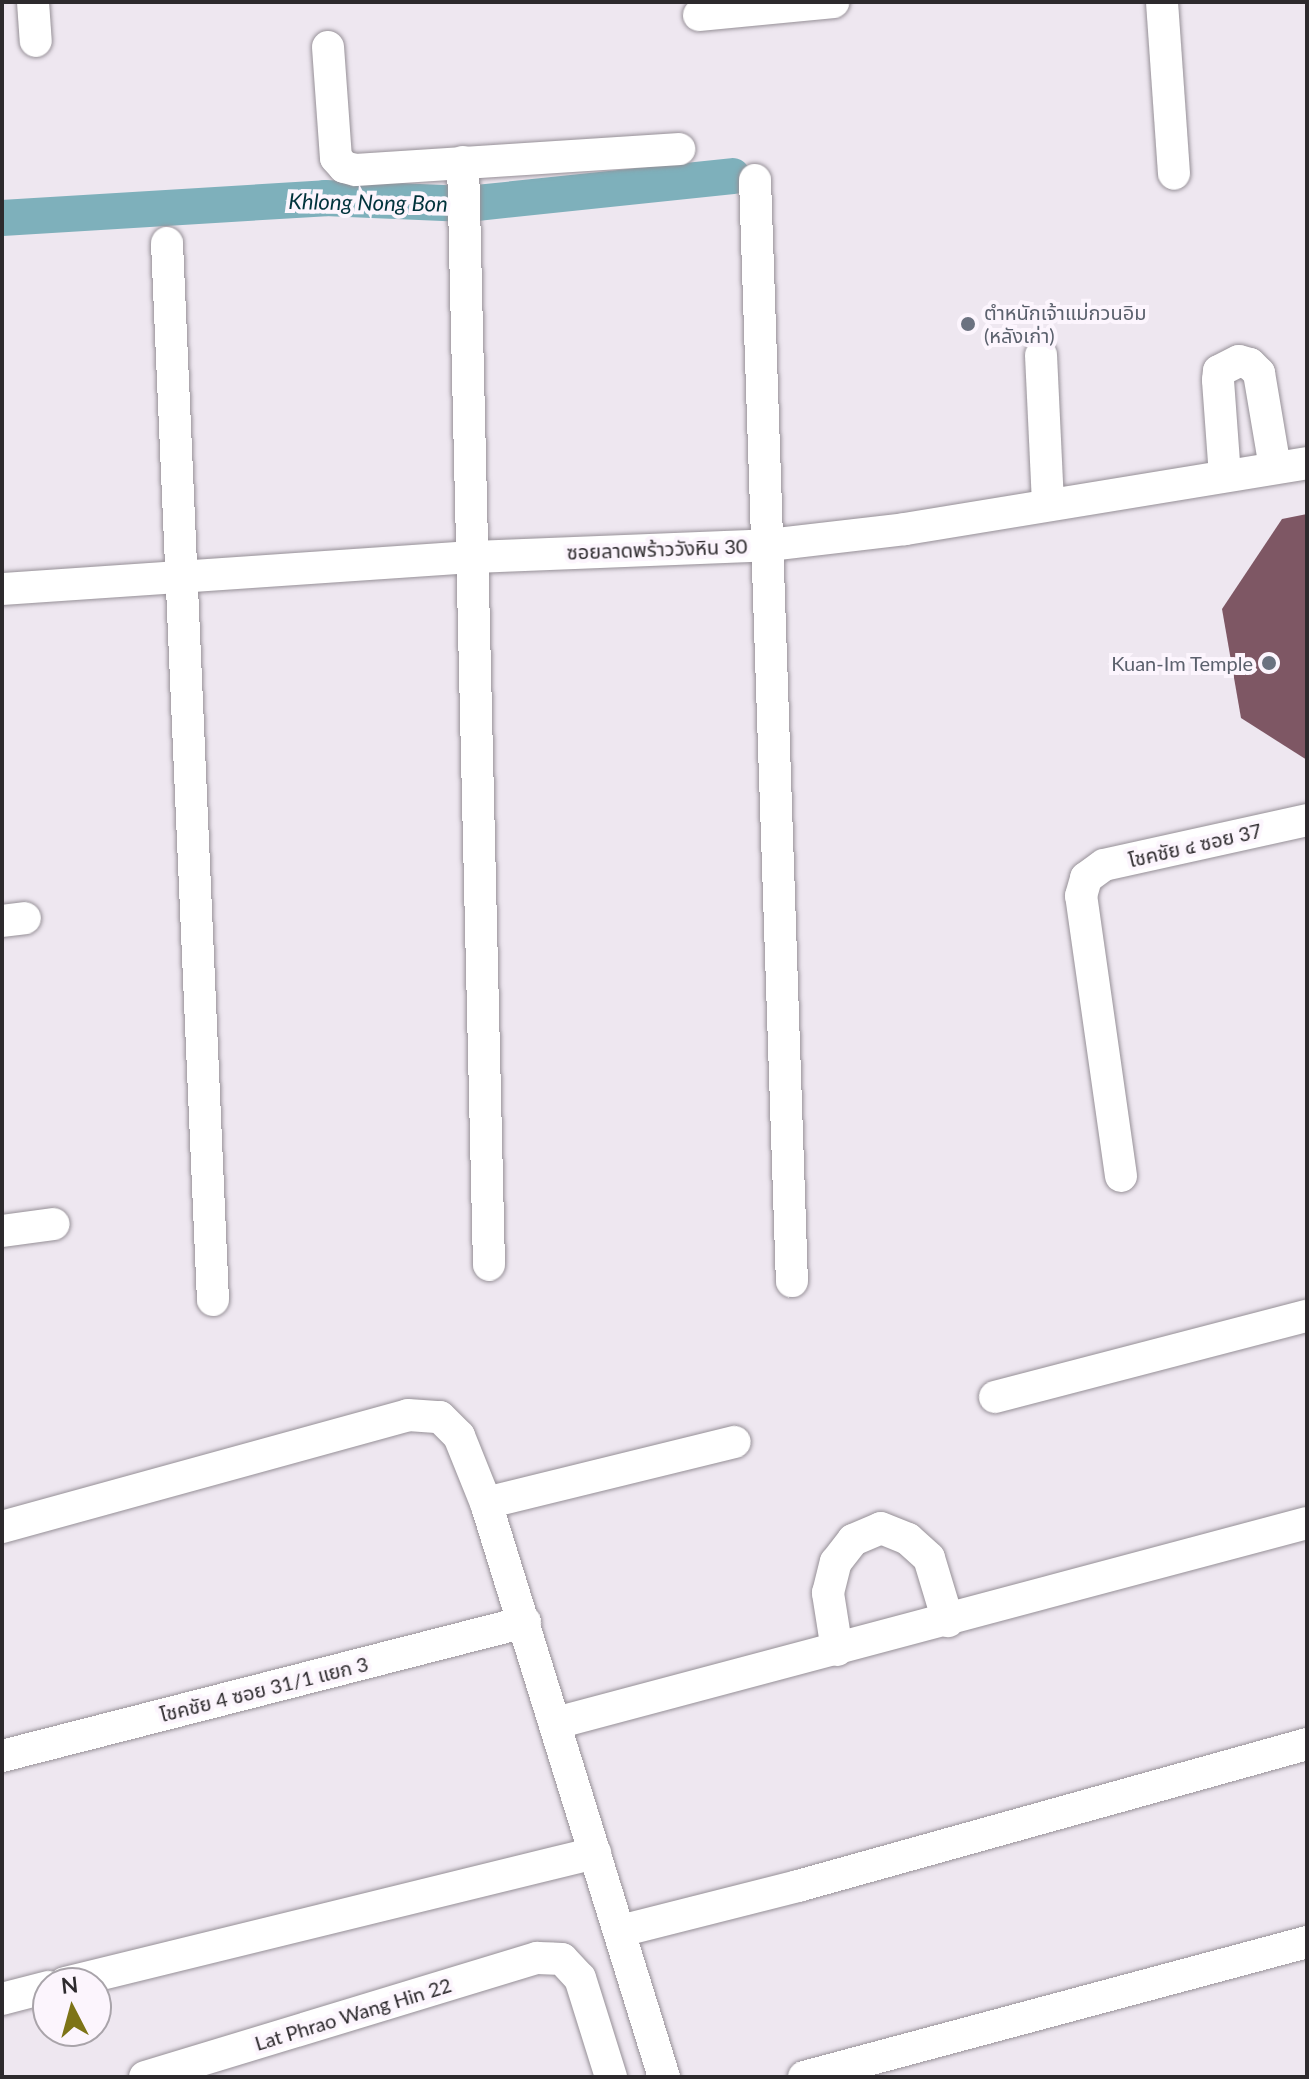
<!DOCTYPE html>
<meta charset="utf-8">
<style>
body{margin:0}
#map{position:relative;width:1309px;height:2079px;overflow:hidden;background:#eee7f0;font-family:Lato,"Noto Sans Thai",sans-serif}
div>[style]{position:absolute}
.canal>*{height:36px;margin:-18px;padding:0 18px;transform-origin:18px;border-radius:18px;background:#7eb0bb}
.building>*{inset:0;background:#7e5764}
.roads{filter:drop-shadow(0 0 2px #969097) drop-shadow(0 0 2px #969097)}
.minor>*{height:32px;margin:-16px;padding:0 16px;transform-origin:16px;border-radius:16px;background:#fff}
.dots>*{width:22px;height:22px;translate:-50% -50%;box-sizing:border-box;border:4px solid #fcf5fd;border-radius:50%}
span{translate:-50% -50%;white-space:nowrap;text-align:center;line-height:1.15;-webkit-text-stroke:8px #fcf5fd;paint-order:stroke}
.worship-label{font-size:20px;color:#5b616d}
.left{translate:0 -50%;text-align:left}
.right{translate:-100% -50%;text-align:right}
.street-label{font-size:20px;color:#2d2a2d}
.water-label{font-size:22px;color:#01333c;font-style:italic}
.frame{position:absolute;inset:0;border:4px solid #2d2a2d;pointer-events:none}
.north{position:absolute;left:32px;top:1967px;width:80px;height:80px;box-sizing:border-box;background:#fcf5fd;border:2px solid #a9a4aa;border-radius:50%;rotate:354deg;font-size:22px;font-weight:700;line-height:32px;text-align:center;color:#2d2a2d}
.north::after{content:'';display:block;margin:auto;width:28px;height:36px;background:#7d7417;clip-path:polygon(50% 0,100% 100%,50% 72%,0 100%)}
</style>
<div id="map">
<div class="canal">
<div style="left:2px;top:218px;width:324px;rotate:-3.5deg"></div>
<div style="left:325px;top:198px;width:142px;rotate:2.4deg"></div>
<div style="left:467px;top:204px;width:267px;rotate:-6deg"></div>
</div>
<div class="building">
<div style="clip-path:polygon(1307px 514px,1307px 760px,1241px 718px,1222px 609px,1282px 519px)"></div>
</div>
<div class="roads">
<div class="minor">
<div style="left:33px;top:2px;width:39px;rotate:86deg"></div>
<div style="left:1162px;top:2px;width:172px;rotate:86deg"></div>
<div style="left:699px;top:15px;width:135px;rotate:-5.5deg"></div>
<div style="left:328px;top:47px;width:111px;rotate:85.9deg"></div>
<div style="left:336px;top:158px;width:12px;rotate:48deg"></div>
<div style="left:344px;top:167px;width:12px;rotate:14deg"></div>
<div style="left:356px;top:170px;width:324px;rotate:-3.7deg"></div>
<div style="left:463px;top:162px;width:1103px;rotate:88.65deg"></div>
<div style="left:755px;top:180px;width:1102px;rotate:88.08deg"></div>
<div style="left:167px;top:243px;width:1058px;rotate:87.51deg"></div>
<div style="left:1041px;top:355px;width:150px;rotate:87.3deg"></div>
<div style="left:1225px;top:476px;width:96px;rotate:-94.2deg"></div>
<div style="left:1218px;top:380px;width:9px;rotate:-84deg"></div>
<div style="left:1219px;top:371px;width:22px;rotate:-27deg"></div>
<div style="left:1239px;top:361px;width:11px;rotate:15deg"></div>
<div style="left:1250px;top:364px;width:13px;rotate:45deg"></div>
<div style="left:1259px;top:373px;width:96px;rotate:80.4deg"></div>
<div style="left:2px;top:589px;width:473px;rotate:-3.9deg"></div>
<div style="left:474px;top:557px;width:295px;rotate:-2.3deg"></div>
<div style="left:769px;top:545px;width:137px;rotate:-6.7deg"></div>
<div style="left:905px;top:529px;width:407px;rotate:-9.3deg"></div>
<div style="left:2px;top:921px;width:23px;rotate:-7deg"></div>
<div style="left:1121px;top:1176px;width:283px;rotate:-98.1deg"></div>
<div style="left:1081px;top:896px;width:19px;rotate:-74deg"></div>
<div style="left:1086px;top:878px;width:22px;rotate:-36deg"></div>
<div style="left:1104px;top:865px;width:208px;rotate:-12.5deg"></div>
<div style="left:2px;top:1231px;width:52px;rotate:-7.7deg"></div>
<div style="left:995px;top:1397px;width:322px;rotate:-14.6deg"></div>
<div style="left:486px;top:1503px;width:256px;rotate:-13.8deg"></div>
<div style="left:2px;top:1527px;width:421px;rotate:-15.4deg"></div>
<div style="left:408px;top:1415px;width:32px;rotate:4deg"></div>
<div style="left:440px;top:1417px;width:27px;rotate:45deg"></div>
<div style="left:459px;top:1436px;width:72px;rotate:68.1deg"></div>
<div style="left:486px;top:1503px;width:601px;rotate:72.77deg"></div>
<div style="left:837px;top:1650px;width:58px;rotate:-99deg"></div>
<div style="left:828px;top:1593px;width:32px;rotate:-76deg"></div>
<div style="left:836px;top:1562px;width:28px;rotate:-52deg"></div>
<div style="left:853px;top:1540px;width:30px;rotate:-23deg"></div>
<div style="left:881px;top:1528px;width:29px;rotate:22deg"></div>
<div style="left:908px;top:1539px;width:28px;rotate:42deg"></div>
<div style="left:929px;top:1558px;width:66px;rotate:73.2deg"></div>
<div style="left:556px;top:1723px;width:777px;rotate:-14.91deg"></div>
<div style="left:2px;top:1756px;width:540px;rotate:-14.37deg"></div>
<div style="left:620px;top:1931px;width:184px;rotate:-14.2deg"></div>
<div style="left:798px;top:1886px;width:528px;rotate:-15.59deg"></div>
<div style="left:65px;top:1983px;width:546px;rotate:-13.78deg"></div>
<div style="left:2px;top:1999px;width:48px;rotate:-14.6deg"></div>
<div style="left:145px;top:2077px;width:410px;rotate:-16.9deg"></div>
<div style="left:537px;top:1958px;width:25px;rotate:2deg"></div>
<div style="left:562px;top:1959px;width:26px;rotate:47deg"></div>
<div style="left:580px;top:1978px;width:104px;rotate:72.6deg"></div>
<div style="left:804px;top:2077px;width:521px;rotate:-15.02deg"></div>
</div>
</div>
<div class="dots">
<div style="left:968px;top:324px;background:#6b7280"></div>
<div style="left:1269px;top:663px;background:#6b7280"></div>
</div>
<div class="worship-label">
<span class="left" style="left:984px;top:324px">ตำหนักเจ้าแม่กวนอิม<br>(หลังเก่า)</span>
<span class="right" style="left:1253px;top:663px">Kuan-Im Temple</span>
</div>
<div class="street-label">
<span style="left:657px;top:549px;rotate:-2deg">ซอยลาดพร้าววังหิน 30</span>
<span style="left:1195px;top:845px;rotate:-13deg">โชคชัย ๔ ซอย 37</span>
<span style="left:264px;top:1689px;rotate:-14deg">โชคชัย 4 ซอย 31/1 แยก 3</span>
<span style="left:353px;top:2014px;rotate:-17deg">Lat Phrao Wang Hin 22</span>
</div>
<div class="water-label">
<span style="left:368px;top:202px;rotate:1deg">Khlong Nong Bon</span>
</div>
<div class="frame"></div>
<div class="north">N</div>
</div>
